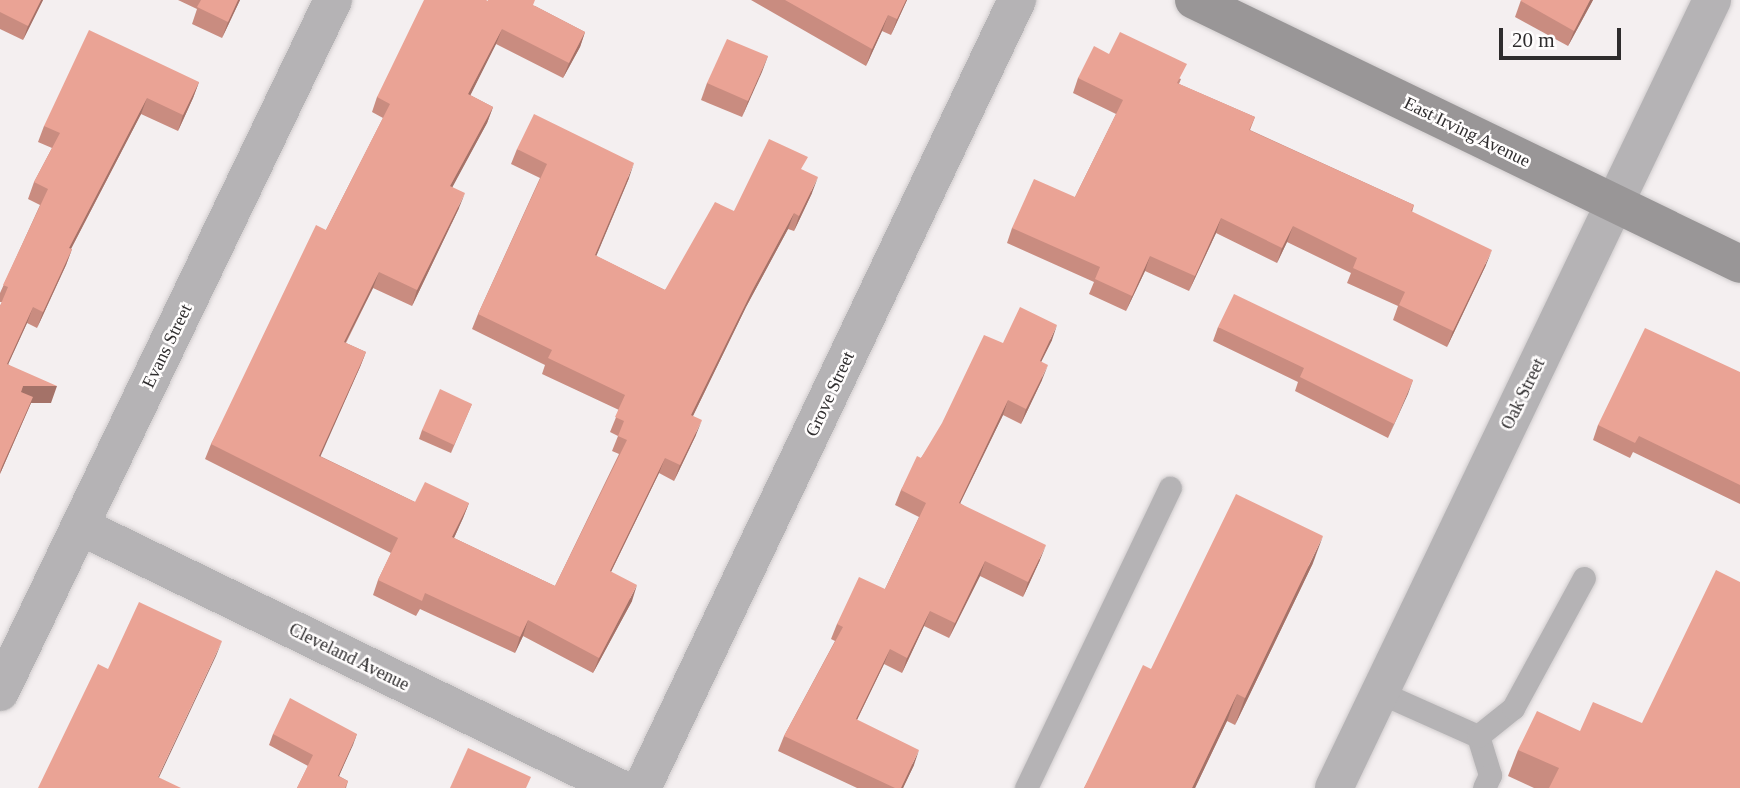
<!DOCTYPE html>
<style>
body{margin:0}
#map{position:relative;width:1740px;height:788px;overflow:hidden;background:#f4eff0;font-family:Georgia,serif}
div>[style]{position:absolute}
.roads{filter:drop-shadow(0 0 2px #d0cccd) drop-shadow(0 0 2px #d0cccd)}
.lane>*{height:23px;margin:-11.5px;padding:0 11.5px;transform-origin:11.5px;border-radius:11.5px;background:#b5b3b5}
.street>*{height:38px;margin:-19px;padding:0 19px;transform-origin:19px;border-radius:19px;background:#b5b3b5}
.secondary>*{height:38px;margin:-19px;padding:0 19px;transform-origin:19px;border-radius:19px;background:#999697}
.wall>*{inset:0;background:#c98c80}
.shaded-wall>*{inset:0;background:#a47268}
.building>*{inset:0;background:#eaa395}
span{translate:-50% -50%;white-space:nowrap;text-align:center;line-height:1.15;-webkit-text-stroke:5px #fffdfd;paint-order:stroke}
.street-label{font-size:18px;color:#2e2c2d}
.scale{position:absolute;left:1499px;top:28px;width:122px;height:32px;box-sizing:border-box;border:4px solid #2e2c2d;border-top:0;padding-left:9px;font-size:21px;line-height:24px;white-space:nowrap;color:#2e2c2d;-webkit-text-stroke:5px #fffdfd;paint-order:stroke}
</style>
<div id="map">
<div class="roads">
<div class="lane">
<div style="left:1379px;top:692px;width:108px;rotate:24deg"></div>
<div style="left:1478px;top:736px;width:41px;rotate:72.9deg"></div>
<div style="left:1490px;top:775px;width:14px;rotate:115deg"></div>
<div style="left:1478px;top:736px;width:45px;rotate:-38.7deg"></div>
<div style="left:1513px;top:708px;width:148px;rotate:-61.4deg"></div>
<div style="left:1026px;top:788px;width:333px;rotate:-64.4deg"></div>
</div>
<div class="street">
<div style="left:80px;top:526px;width:599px;rotate:25.92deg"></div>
<div style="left:0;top:692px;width:768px;rotate:-64.3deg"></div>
<div style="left:642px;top:788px;width:873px;rotate:-64.55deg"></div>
<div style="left:1334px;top:788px;width:874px;rotate:-64.37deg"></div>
</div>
<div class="secondary">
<div style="left:1194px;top:0;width:606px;rotate:25.8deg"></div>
</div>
</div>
<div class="wall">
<div style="clip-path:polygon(0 0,43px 0,23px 40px,0 29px)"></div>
<div style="clip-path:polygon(178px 0,240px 0,222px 38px,192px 24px,197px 9px)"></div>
<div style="clip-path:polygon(751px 0,907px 0,891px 35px,882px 31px,866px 66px)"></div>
<div style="clip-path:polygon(1521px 0,1593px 0,1568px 46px,1515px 17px)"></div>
<div style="clip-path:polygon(488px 1px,535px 6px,585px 32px,580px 47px,563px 78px,496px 44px,470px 95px,493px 107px,487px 123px,452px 187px,459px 208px,412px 306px,373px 288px,346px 343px,366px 352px,360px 367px,320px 456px,415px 502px,469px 503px,463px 518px,454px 538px,555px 586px,619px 454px,612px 451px,618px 436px,610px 432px,619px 410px,542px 374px,545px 365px,472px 329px,478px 314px,540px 178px,511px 164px,517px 149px,629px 178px,596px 256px,665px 290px,734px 211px,803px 170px,812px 193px,794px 231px,788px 229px,746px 307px,693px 416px,696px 435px,674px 481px,659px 473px,611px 572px,632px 601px,593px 673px,523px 636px,515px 653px,420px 609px,416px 616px,373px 595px,378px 580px,391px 553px,205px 459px,211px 444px,326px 230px,383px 118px,372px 112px,377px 97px)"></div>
<div style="clip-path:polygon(1109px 54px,1181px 79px,1179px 84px,1255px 117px,1250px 130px,1414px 205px,1412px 212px,1486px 265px,1447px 347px,1393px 320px,1398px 306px,1347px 283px,1351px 273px,1287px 242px,1277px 263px,1216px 233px,1189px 291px,1145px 271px,1126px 311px,1089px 294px,1094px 282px,1007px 243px,1012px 228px,1075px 197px,1116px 114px,1073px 93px,1078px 78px)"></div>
<div style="clip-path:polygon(768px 56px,742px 117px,701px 100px,707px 83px)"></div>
<div style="clip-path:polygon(199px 82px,193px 98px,178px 131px,141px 114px,71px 249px,72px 249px,66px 265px,37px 328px,27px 323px,8px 364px,51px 403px,31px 403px,0 474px,0 306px,2px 302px,0 302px,0 293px,40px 205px,28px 199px,34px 182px,52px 148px,38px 142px,44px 126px)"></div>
<div style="clip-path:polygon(1218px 327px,1413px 380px,1388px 438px,1295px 391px,1298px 382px,1213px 341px)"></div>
<div style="clip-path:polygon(1052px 340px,1041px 362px,1042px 380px,1021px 424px,1003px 415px,960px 503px,1040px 560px,1023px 597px,980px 576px,949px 638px,924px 626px,902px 673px,884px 664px,857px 720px,914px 765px,903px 788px,857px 788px,778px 751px,784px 736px,835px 641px,831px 639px,837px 624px,885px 589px,919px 517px,895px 505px,901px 490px,921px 458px,1003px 343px)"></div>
<div style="clip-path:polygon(1740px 372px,1740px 504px,1633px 452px,1630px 458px,1593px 440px,1598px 425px)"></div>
<div style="clip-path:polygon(472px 404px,451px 453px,419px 439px,422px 430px)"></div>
<div style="clip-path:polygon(1313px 563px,1235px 725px,1227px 721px,1195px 788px,1084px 788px,1151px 669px)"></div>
<div style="clip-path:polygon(1580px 731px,1740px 788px,1534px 788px,1508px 776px,1518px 750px)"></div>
<div style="clip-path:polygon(273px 734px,357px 734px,339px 776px,348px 781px,346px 788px,297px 788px,308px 766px,269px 745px)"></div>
</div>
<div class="shaded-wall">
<div style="clip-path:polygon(41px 0,43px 0,23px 40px,28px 26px)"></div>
<div style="clip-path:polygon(238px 0,240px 0,222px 38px,228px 22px)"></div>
<div style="clip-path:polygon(906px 0,907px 0,891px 35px,897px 19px)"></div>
<div style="clip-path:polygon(1590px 0,1593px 0,1568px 46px,1574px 31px)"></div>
<div style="clip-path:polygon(888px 15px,882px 31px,866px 66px,872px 49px)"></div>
<div style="clip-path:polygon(502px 29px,496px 44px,463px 110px,468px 94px)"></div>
<div style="clip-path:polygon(585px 32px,580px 47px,563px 78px,569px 63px)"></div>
<div style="clip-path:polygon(768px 56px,762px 72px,742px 117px,748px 101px)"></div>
<div style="clip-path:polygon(199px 82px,193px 98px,178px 131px,183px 115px)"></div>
<div style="clip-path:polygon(147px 98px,141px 114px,63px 264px,69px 248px)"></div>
<div style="clip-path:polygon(493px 107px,487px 123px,445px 201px,450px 186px)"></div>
<div style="clip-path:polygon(634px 163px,629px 178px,590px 271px,595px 255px)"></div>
<div style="clip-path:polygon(818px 177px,812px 193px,794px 231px,799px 216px)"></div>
<div style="clip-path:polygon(465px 193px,459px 208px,412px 306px,417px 290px)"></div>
<div style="clip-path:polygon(794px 213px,788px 229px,746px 307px,686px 430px,691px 415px,752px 291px)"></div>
<div style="clip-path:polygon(1221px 218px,1216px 233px,1189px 291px,1195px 276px)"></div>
<div style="clip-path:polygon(1293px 226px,1287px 242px,1277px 263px,1282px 248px)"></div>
<div style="clip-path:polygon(72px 249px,66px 265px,37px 328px,43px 312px)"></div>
<div style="clip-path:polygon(1492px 250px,1486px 265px,1447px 347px,1453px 331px)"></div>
<div style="clip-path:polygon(1150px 256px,1145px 271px,1126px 311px,1132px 296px)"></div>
<div style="clip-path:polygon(379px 272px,373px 288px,338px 357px,344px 342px)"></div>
<div style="clip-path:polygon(33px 307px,27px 323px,1px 380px,7px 364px)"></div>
<div style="clip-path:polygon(1057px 325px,1052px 340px,1034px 376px,1040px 361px)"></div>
<div style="clip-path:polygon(366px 352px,360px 367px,314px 471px,319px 456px)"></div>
<div style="clip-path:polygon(1048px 365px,1042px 380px,1021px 424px,1026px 409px)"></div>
<div style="clip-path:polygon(1413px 380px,1408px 394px,1388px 438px,1394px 424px)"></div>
<div style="clip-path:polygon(23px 386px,57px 386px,51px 403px,31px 403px,0 474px,15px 408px)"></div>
<div style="clip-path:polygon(1008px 400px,1003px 415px,953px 518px,959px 503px)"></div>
<div style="clip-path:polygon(702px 420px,696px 435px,674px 481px,680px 465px)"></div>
<div style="clip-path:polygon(665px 458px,659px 473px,604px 586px,610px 571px)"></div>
<div style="clip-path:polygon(469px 503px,463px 518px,447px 553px,452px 537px)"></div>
<div style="clip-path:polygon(1323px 536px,1313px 563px,1235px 725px,1245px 698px)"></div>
<div style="clip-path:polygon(1046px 545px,1040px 560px,1023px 597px,1028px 582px)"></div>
<div style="clip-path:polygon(985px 561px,980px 576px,949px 638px,955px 623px)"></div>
<div style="clip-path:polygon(637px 585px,632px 601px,593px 673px,599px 658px)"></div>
<div style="clip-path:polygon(930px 611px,924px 626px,902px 673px,907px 658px)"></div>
<div style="clip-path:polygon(528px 620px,523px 636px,515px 653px,520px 637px)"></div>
<div style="clip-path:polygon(222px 641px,216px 656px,154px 788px,158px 777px)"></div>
<div style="clip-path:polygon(890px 649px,884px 664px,850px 734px,856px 719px)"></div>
<div style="clip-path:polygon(1237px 694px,1227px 721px,1195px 788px,1192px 788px)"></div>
<div style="clip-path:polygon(357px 734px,353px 745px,334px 787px,338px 776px)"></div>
<div style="clip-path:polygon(919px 750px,914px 765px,903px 788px,901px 788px)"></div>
</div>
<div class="building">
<div style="clip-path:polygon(0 0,41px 0,28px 26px,0 12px)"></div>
<div style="clip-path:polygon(201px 0,238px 0,228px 22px,197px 7px)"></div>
<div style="clip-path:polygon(424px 0,486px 0,488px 1px,488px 0,535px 0,533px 5px,585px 32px,569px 63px,502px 29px,468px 94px,493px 107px,450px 186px,465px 193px,417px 290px,379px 272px,344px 342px,366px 352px,319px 456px,415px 502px,425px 482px,469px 503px,452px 537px,555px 586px,627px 440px,618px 436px,624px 421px,615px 417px,625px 395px,548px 358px,552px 350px,478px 314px,547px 164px,517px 149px,534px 114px,634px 163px,595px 255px,665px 290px,715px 202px,734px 211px,769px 139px,808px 157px,801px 169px,818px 177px,799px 216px,794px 213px,752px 291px,691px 415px,702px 420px,680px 465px,665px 458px,610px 571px,637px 585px,599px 658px,528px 620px,520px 637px,425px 593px,422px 601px,378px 580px,398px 538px,211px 444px,316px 225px,326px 230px,390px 104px,377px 97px)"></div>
<div style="clip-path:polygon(785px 0,906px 0,897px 19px,888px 15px,872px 49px)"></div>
<div style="clip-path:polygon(1521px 0,1590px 0,1574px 31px,1521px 1px)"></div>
<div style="clip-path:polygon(89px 30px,199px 82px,183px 115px,147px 98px,69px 248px,72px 249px,43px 312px,33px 307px,7px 364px,57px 386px,23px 386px,21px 392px,33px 397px,0 471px,0 306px,8px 287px,3px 285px,48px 189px,34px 182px,60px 133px,44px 126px)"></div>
<div style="clip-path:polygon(1120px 32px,1187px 64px,1177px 83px,1255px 117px,1249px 130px,1414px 205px,1411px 211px,1492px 250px,1453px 331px,1399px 305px,1405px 292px,1353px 268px,1357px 258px,1293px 226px,1282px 248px,1221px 218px,1195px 276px,1150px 256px,1132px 296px,1095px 279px,1100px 267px,1012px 228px,1034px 179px,1075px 197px,1123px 100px,1078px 78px,1094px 46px,1109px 54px)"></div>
<div style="clip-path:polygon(727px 39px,768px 56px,748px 101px,707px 83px)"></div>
<div style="clip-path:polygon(1234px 294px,1413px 380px,1394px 424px,1300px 377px,1304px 368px,1218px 327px)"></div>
<div style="clip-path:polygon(1020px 307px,1057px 325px,1040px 361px,1048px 365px,1026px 409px,1008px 400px,959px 503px,1046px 545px,1028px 582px,985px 561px,955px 623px,930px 611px,907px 658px,890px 649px,856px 719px,919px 750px,901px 788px,895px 788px,784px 736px,843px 627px,837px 624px,859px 577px,885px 589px,926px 503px,901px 490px,917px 456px,921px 458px,942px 423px,984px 335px,1003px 343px)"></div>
<div style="clip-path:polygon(1645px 328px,1740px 372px,1740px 485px,1639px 436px,1635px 443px,1598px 425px)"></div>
<div style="clip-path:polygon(440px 389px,472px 404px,454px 445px,422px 430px)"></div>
<div style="clip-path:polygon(1236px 494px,1323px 536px,1245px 698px,1237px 694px,1192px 788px,1084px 788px,1143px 665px,1151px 669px)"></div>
<div style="clip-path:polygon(1716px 570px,1740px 582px,1740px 788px,1549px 788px,1559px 768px,1518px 750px,1537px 711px,1580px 731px,1593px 702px,1642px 723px)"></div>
<div style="clip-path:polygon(139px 602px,222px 641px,158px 777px,181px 788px,38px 788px,98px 664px,108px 669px)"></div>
<div style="clip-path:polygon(290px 698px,357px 734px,338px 776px,348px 781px,345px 788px,297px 788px,313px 755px,273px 734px)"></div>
<div style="clip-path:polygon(468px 748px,531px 777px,526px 788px,450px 788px)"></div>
</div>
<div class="street-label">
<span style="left:1467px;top:132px;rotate:26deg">East Irving Avenue</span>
<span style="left:167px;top:346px;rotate:-64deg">Evans Street</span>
<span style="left:830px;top:394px;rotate:-65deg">Grove Street</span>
<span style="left:1523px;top:394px;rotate:-64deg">Oak Street</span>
<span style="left:349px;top:657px;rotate:26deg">Cleveland Avenue</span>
</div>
<div class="scale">20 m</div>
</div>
